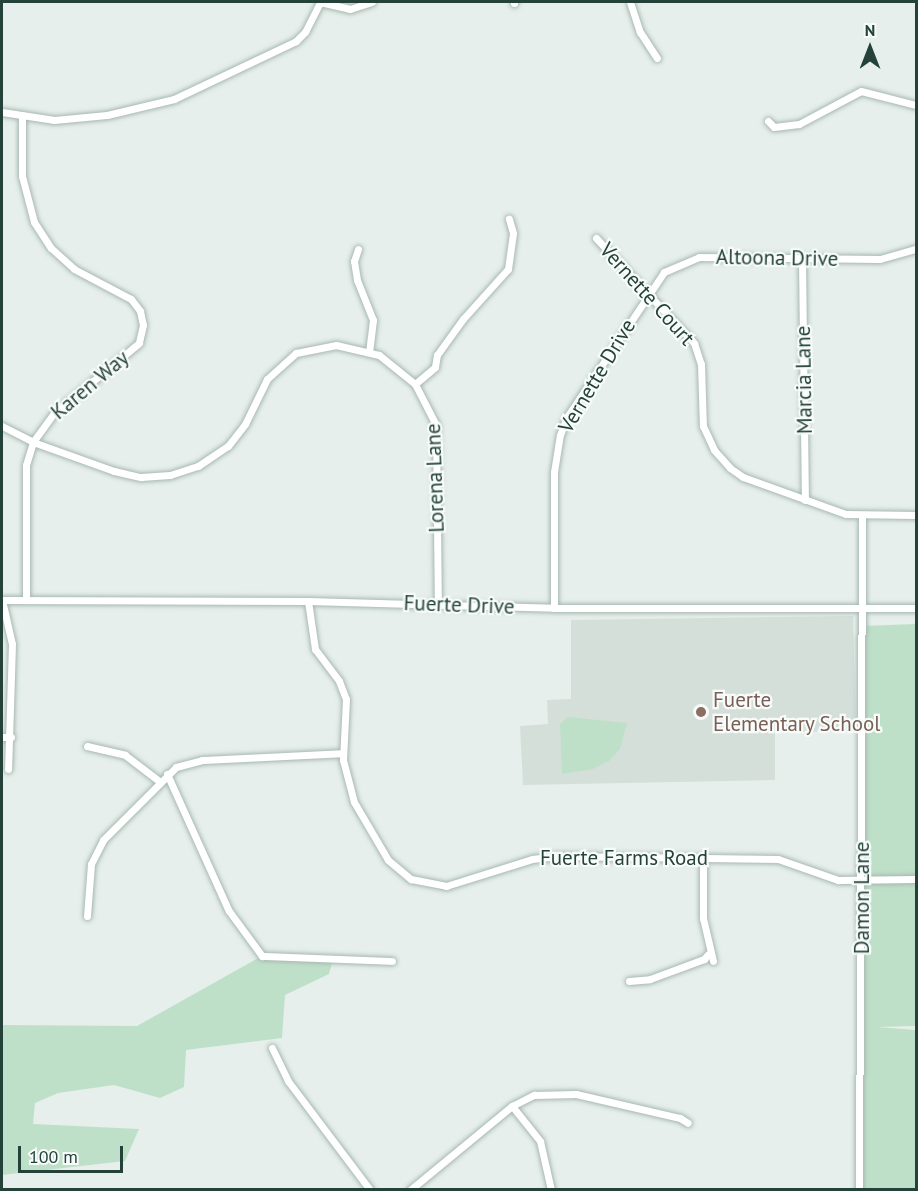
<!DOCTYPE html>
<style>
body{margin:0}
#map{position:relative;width:918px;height:1191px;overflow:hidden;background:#e6efeb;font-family:"PT Sans",sans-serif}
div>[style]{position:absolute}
.built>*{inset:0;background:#d4dfda}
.green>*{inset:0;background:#bfe0c8}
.roads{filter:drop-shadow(0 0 2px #a8b8b2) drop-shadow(0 0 2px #a8b8b2)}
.minor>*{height:7px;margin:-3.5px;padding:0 3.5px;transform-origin:3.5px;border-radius:3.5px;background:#fff}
.dots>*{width:16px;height:16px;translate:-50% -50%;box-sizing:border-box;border:3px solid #f7fbf9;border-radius:50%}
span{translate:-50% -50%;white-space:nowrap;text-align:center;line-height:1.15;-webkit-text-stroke:4.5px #f7fbf9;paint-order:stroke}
.street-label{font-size:21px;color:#24423a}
.education-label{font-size:21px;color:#785e54}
.left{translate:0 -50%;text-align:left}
.frame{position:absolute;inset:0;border:3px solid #24423a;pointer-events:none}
.north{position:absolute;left:840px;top:18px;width:60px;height:60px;-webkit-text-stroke:4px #f7fbf9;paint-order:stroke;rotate:0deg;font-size:16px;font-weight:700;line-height:24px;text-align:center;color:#24423a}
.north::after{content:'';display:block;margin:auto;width:21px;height:27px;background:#24423a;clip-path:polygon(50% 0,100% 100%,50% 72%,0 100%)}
.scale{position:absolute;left:18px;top:1146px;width:105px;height:27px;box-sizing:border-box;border:3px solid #24423a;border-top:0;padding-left:8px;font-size:18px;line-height:21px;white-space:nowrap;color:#24423a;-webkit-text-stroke:4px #f7fbf9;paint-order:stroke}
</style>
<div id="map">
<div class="built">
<div style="clip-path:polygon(853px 616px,856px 731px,775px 732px,775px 780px,523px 785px,520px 726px,548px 724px,547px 700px,571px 699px,571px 620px)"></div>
</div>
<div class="green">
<div style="clip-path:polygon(916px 624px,916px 1026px,877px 1027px,916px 1030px,916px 1189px,863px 1189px,862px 626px)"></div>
<div style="clip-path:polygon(568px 717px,627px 723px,620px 749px,609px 761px,593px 769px,562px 774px,560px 724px)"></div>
<div style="clip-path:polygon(262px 956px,333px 959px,329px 974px,285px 995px,282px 1038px,186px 1050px,184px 1087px,160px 1098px,114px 1085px,58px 1093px,35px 1103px,33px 1124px,139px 1129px,125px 1161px,2px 1175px,2px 1025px,137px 1026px)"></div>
</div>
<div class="roads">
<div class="minor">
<div style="left:320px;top:2px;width:31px;rotate:13deg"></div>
<div style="left:350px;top:9px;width:23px;rotate:-18deg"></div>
<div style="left:514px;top:2px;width:1px;rotate:90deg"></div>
<div style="left:630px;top:2px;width:32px;rotate:72deg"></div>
<div style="left:640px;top:32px;width:31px;rotate:57deg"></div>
<div style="left:2px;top:112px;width:53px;rotate:8.7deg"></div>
<div style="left:54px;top:120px;width:53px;rotate:-5.4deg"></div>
<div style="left:107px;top:115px;width:69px;rotate:-13.4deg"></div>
<div style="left:174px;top:99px;width:135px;rotate:-25.4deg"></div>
<div style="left:296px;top:41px;width:13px;rotate:-45deg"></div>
<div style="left:305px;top:32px;width:34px;rotate:-63deg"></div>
<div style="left:22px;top:115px;width:61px;rotate:90deg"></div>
<div style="left:22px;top:176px;width:48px;rotate:75.4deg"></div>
<div style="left:34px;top:222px;width:31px;rotate:57deg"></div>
<div style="left:51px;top:248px;width:31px;rotate:42deg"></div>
<div style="left:74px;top:269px;width:64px;rotate:27.8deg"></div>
<div style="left:131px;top:299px;width:15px;rotate:53deg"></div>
<div style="left:140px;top:311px;width:14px;rotate:78deg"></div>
<div style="left:143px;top:325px;width:18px;rotate:103deg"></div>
<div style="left:139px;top:343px;width:110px;rotate:140.5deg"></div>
<div style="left:54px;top:413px;width:36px;rotate:126deg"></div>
<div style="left:33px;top:442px;width:24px;rotate:107deg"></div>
<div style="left:26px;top:465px;width:135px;rotate:90deg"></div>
<div style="left:768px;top:121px;width:8px;rotate:45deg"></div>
<div style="left:774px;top:127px;width:25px;rotate:-7deg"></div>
<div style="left:799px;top:124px;width:70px;rotate:-28deg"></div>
<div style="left:861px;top:91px;width:57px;rotate:14.3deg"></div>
<div style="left:596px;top:238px;width:144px;rotate:47deg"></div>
<div style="left:694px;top:343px;width:22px;rotate:72deg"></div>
<div style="left:701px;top:364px;width:62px;rotate:88.2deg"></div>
<div style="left:703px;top:426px;width:26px;rotate:65deg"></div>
<div style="left:714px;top:450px;width:24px;rotate:48deg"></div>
<div style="left:730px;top:468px;width:16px;rotate:35deg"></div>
<div style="left:743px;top:477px;width:109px;rotate:19.8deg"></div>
<div style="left:846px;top:514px;width:70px;rotate:0.8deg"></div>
<div style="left:358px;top:249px;width:13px;rotate:108deg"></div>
<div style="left:354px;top:261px;width:19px;rotate:81deg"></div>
<div style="left:357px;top:280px;width:43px;rotate:68.2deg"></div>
<div style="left:373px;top:320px;width:31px;rotate:97deg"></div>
<div style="left:802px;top:259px;width:241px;rotate:89.3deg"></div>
<div style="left:415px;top:384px;width:26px;rotate:-40deg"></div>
<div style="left:435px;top:367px;width:12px;rotate:-81deg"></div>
<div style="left:437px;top:355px;width:44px;rotate:-54.2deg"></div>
<div style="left:463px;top:319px;width:67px;rotate:-48deg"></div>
<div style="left:508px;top:269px;width:36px;rotate:-82deg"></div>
<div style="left:513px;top:233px;width:15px;rotate:-106deg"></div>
<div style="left:2px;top:426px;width:35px;rotate:27deg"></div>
<div style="left:33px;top:442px;width:86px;rotate:19.7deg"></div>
<div style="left:114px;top:471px;width:28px;rotate:13deg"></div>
<div style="left:141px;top:477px;width:29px;rotate:-4deg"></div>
<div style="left:170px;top:475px;width:29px;rotate:-18deg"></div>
<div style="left:198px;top:466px;width:36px;rotate:-34deg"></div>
<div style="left:228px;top:446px;width:28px;rotate:-52deg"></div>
<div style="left:245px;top:424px;width:50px;rotate:-63.9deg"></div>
<div style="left:267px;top:379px;width:39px;rotate:-42deg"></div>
<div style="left:296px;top:353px;width:41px;rotate:-11.3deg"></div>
<div style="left:336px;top:345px;width:44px;rotate:13.1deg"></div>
<div style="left:379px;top:355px;width:46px;rotate:38.9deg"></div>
<div style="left:415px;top:384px;width:46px;rotate:62.9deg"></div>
<div style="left:436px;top:425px;width:179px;rotate:89.4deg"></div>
<div style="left:2px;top:600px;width:306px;rotate:0.2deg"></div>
<div style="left:308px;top:601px;width:246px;rotate:1.6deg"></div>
<div style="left:554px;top:608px;width:362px"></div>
<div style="left:2px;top:600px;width:45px;rotate:77.2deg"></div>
<div style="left:12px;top:644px;width:125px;rotate:91.8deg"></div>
<div style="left:308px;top:601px;width:49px;rotate:81.7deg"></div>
<div style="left:315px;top:649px;width:40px;rotate:53deg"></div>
<div style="left:339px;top:681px;width:19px;rotate:69deg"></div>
<div style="left:346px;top:699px;width:61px;rotate:92.8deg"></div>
<div style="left:343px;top:760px;width:43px;rotate:75.3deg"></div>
<div style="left:354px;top:802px;width:67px;rotate:59.6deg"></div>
<div style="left:388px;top:860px;width:30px;rotate:40deg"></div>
<div style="left:411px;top:879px;width:36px;rotate:11deg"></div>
<div style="left:446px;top:886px;width:90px;rotate:-17.4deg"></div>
<div style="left:532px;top:859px;width:25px;rotate:-7deg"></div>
<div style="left:557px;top:856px;width:221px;rotate:0.8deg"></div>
<div style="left:778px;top:859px;width:64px;rotate:19.3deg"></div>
<div style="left:838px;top:880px;width:78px;rotate:-0.7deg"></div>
<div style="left:554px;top:608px;width:136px;rotate:-90deg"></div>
<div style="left:554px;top:472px;width:37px;rotate:-81deg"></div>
<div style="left:560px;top:435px;width:19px;rotate:-69deg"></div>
<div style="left:567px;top:417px;width:174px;rotate:-56.2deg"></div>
<div style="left:664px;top:272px;width:38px;rotate:-23deg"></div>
<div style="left:699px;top:257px;width:181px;rotate:0.6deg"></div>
<div style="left:880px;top:259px;width:37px;rotate:-16deg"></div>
<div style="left:2px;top:737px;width:9px"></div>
<div style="left:87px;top:746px;width:39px;rotate:13deg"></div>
<div style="left:125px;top:755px;width:43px;rotate:37.4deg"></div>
<div style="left:167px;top:774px;width:150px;rotate:65.7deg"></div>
<div style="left:229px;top:911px;width:56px;rotate:53.7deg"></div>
<div style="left:262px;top:956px;width:130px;rotate:2.2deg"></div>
<div style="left:703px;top:858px;width:60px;rotate:90deg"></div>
<div style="left:703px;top:918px;width:44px;rotate:76.9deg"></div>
<div style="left:87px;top:916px;width:52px;rotate:-85.6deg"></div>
<div style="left:91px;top:864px;width:27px;rotate:-63deg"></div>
<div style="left:103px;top:840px;width:103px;rotate:-45deg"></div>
<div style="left:176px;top:767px;width:27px;rotate:-15deg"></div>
<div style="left:202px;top:760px;width:141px;rotate:-2.8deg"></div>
<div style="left:629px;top:981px;width:21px;rotate:-5deg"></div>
<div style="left:650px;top:979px;width:58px;rotate:-20.3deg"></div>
<div style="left:704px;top:959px;width:6px;rotate:-51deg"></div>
<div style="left:272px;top:1048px;width:37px;rotate:64deg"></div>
<div style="left:288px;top:1081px;width:136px;rotate:53deg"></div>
<div style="left:512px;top:1106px;width:45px;rotate:51.3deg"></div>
<div style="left:540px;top:1141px;width:50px;rotate:77.3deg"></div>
<div style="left:410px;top:1190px;width:132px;rotate:-39.5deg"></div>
<div style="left:512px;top:1106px;width:25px;rotate:-27deg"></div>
<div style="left:534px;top:1095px;width:42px;rotate:-1.4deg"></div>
<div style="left:576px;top:1094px;width:107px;rotate:13deg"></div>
<div style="left:680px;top:1118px;width:9px;rotate:32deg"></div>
<div style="left:859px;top:1190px;width:674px;rotate:-89.74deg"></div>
</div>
</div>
<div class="dots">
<div style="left:701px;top:712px;background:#8d6e63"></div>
</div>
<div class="street-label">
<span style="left:777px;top:258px;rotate:1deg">Altoona Drive</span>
<span style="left:647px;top:294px;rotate:48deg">Vernette Court</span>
<span style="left:597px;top:376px;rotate:-59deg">Vernette Drive</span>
<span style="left:804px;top:380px;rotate:-91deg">Marcia Lane</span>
<span style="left:90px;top:385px;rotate:-40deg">Karen Way</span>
<span style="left:435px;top:478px;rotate:-92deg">Lorena Lane</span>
<span style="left:459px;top:605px;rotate:2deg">Fuerte Drive</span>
<span style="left:624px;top:858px">Fuerte Farms Road</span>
<span style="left:862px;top:898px;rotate:-90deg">Damon Lane</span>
</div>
<div class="education-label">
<span class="left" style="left:713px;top:712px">Fuerte<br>Elementary School</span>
</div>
<div class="frame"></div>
<div class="north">N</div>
<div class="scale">100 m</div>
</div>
